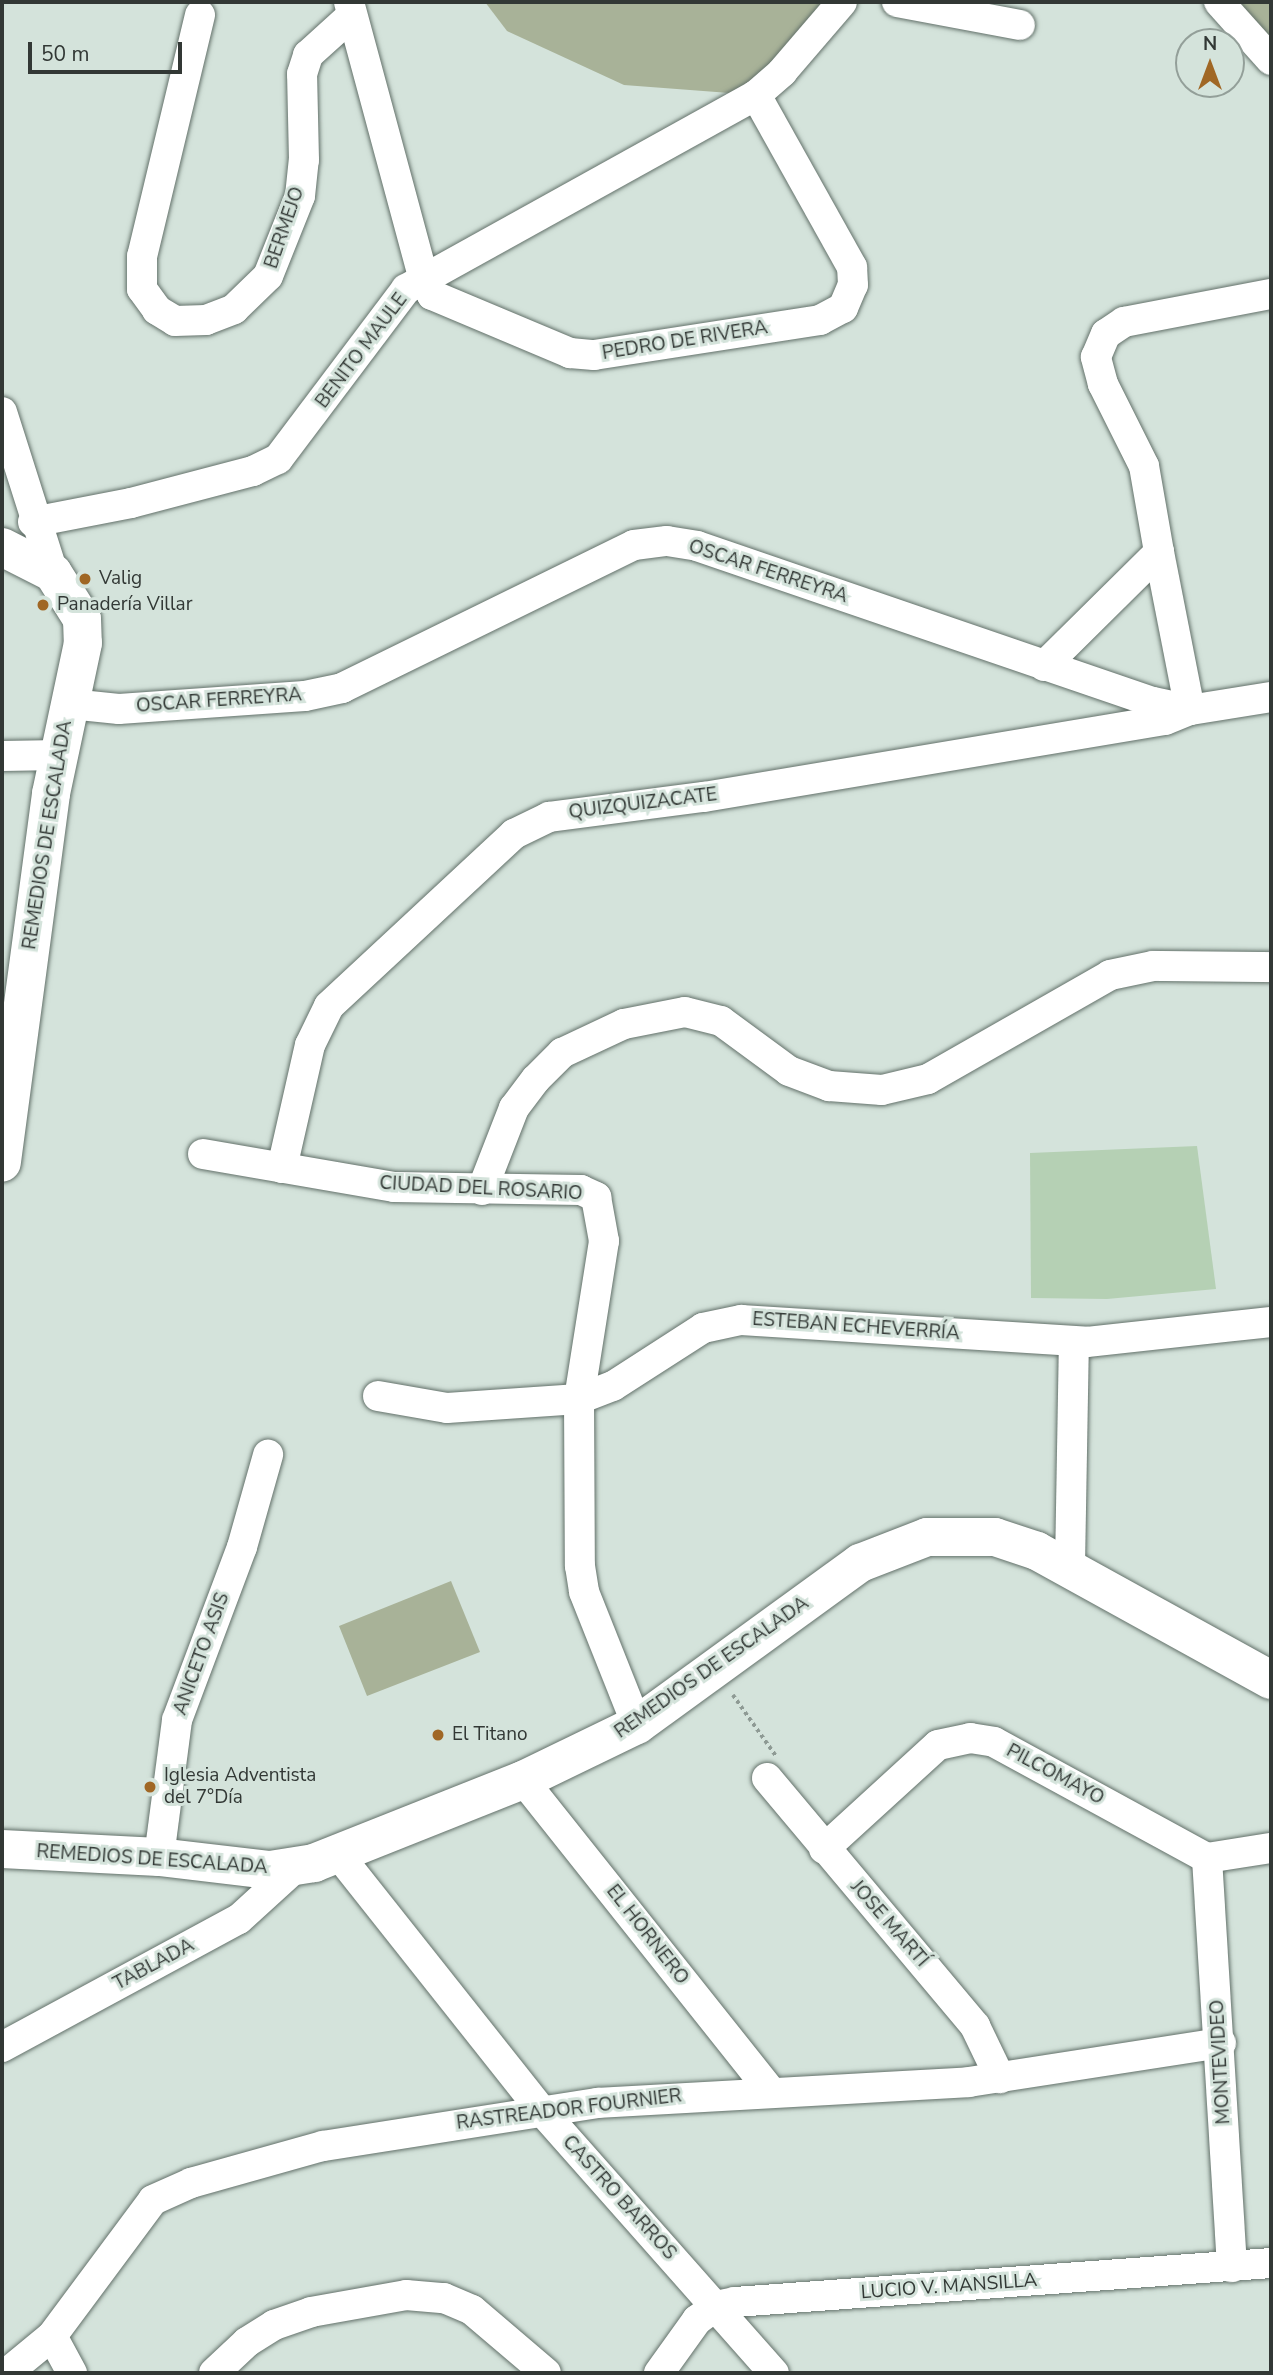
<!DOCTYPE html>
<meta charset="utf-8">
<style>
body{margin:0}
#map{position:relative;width:1273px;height:2375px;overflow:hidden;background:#d4e3db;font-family:"Nunito Sans",sans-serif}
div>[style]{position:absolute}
.green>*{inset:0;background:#a8b298}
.building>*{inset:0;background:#b5d0b4}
.path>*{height:3.5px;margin-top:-1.75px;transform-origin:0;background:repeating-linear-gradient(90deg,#8e9a94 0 3.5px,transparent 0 7px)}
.roads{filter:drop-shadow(0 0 2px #63716a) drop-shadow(0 0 2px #63716a)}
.minor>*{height:30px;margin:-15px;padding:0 15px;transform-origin:15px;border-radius:15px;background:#fff}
.major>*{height:38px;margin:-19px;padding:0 19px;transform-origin:19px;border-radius:19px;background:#fff}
.dots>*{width:19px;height:19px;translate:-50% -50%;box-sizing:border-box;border:4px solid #d4e3db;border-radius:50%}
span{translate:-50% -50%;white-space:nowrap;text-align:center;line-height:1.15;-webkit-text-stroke:6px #d4e3db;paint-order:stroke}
.street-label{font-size:19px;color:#323835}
.poi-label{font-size:19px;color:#323835}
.left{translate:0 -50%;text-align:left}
.frame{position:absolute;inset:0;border:4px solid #323835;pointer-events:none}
.north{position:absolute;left:1175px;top:28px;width:70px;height:70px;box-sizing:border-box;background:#d4e3db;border:2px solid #939f99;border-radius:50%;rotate:0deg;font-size:19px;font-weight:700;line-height:28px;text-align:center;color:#323835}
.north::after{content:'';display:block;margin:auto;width:24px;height:32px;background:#a06725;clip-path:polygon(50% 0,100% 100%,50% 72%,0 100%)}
.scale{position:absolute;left:28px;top:42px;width:154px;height:32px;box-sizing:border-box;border:4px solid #323835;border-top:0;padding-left:9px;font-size:21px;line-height:24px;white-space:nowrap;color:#323835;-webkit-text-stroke:5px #d4e3db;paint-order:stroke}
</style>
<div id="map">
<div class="green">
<div style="clip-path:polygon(485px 2px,841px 2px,756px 95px,624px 85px,507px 31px)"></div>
<div style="clip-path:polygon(1221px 2px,1271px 2px,1271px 69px)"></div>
<div style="clip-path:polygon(451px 1581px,480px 1652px,367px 1696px,339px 1626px)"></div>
</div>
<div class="building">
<div style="clip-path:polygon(1197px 1146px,1216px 1289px,1107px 1299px,1031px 1298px,1030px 1153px)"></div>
</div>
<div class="path">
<div style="left:733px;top:1695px;width:75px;rotate:54.8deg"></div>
</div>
<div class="roads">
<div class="minor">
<div style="left:349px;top:2px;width:288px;rotate:74.9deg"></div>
<div style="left:424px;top:280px;width:17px;rotate:62deg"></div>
<div style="left:432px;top:295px;width:150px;rotate:22.8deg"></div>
<div style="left:570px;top:353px;width:24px;rotate:5deg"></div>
<div style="left:594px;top:355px;width:229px;rotate:-8.8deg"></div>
<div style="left:820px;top:320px;width:26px;rotate:-28deg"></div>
<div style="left:843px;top:308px;width:25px;rotate:-67deg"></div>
<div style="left:853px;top:285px;width:18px;rotate:-93deg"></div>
<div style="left:852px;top:267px;width:197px;rotate:-119.2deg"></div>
<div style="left:897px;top:2px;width:125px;rotate:10.6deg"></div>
<div style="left:1219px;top:2px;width:78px;rotate:48.1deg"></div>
<div style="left:200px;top:15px;width:248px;rotate:103.5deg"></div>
<div style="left:142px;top:256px;width:33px;rotate:90deg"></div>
<div style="left:142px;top:289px;width:26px;rotate:54deg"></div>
<div style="left:157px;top:310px;width:21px;rotate:31deg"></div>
<div style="left:175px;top:321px;width:31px;rotate:-2deg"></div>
<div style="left:206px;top:320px;width:30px;rotate:-21deg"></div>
<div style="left:234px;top:309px;width:47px;rotate:-44.1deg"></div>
<div style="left:268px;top:276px;width:86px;rotate:-68.2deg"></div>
<div style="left:300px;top:196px;width:36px;rotate:-84deg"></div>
<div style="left:304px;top:160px;width:86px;rotate:-91.3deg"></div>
<div style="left:302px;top:74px;width:20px;rotate:-72deg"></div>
<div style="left:308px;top:55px;width:58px;rotate:-42.2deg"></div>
<div style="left:2px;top:412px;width:169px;rotate:72.4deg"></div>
<div style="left:33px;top:522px;width:100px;rotate:-11deg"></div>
<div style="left:131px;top:503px;width:126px;rotate:-14.7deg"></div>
<div style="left:253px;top:471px;width:28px;rotate:-26deg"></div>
<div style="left:278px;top:459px;width:213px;rotate:-53deg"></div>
<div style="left:406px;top:289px;width:400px;rotate:-29deg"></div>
<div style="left:756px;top:95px;width:35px;rotate:-41deg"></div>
<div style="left:782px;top:72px;width:92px;rotate:-49.4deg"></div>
<div style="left:1044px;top:666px;width:162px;rotate:-44.7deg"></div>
<div style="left:1159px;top:552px;width:87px;rotate:-99.9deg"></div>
<div style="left:1144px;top:466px;width:92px;rotate:-116.6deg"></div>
<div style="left:1103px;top:384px;width:28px;rotate:-105deg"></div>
<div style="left:1096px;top:357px;width:25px;rotate:-67deg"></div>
<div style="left:1106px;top:334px;width:22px;rotate:-34deg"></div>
<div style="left:1124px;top:322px;width:150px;rotate:-10.8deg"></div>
<div style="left:70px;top:704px;width:49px;rotate:5.8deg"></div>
<div style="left:119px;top:709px;width:186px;rotate:-4deg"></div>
<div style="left:305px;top:696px;width:38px;rotate:-12deg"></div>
<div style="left:342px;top:688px;width:325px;rotate:-26.1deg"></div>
<div style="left:634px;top:545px;width:33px;rotate:-7deg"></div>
<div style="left:667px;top:541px;width:30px;rotate:9deg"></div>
<div style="left:697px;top:546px;width:482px;rotate:18.9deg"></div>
<div style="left:1153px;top:702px;width:38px;rotate:12deg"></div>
<div style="left:1190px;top:710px;width:82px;rotate:-9.1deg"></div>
<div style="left:2px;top:756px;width:58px;rotate:-1deg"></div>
<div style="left:203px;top:1154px;width:194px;rotate:9.8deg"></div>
<div style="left:394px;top:1187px;width:187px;rotate:0.9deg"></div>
<div style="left:581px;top:1190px;width:17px;rotate:25deg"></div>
<div style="left:596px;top:1197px;width:45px;rotate:79.7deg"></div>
<div style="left:604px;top:1241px;width:160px;rotate:99deg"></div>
<div style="left:579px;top:1399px;width:167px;rotate:89.7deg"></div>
<div style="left:580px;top:1566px;width:26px;rotate:81deg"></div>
<div style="left:584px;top:1592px;width:143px;rotate:68.3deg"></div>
<div style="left:282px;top:1168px;width:126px;rotate:-77.2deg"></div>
<div style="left:310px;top:1045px;width:43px;rotate:-64deg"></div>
<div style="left:329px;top:1006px;width:253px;rotate:-42.9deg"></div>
<div style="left:514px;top:834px;width:39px;rotate:-26deg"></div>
<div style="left:549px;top:817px;width:156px;rotate:-7.4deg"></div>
<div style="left:704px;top:797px;width:467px;rotate:-9.5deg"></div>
<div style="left:1165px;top:720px;width:27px;rotate:-22deg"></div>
<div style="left:1190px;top:710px;width:161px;rotate:-101.1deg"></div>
<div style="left:482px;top:1190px;width:88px;rotate:-68.7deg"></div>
<div style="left:514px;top:1108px;width:36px;rotate:-53deg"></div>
<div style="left:536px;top:1079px;width:37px;rotate:-45deg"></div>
<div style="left:562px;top:1053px;width:68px;rotate:-25.1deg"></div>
<div style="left:624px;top:1024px;width:62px;rotate:-11.1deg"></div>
<div style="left:685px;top:1012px;width:37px;rotate:14deg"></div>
<div style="left:721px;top:1021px;width:84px;rotate:36.3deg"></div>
<div style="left:789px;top:1071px;width:43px;rotate:20.6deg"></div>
<div style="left:829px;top:1086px;width:53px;rotate:4.3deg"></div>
<div style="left:882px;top:1090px;width:47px;rotate:-13.4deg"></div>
<div style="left:928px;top:1079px;width:210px;rotate:-29.7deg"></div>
<div style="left:1110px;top:975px;width:44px;rotate:-11.8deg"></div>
<div style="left:1153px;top:966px;width:118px;rotate:0.5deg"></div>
<div style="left:378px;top:1396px;width:70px;rotate:9.9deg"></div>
<div style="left:447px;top:1408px;width:132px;rotate:-3.9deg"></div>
<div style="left:579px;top:1399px;width:36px;rotate:-21deg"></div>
<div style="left:613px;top:1386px;width:107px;rotate:-32.8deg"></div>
<div style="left:703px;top:1328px;width:39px;rotate:-12deg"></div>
<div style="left:741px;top:1320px;width:347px;rotate:3.6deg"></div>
<div style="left:1087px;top:1342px;width:185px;rotate:-6.2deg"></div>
<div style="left:1070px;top:1566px;width:224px;rotate:-89deg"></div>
<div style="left:767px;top:1778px;width:324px;rotate:50deg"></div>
<div style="left:975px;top:2026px;width:58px;rotate:64.3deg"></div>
<div style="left:523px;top:1780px;width:396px;rotate:51.5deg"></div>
<div style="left:824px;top:1849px;width:154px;rotate:-42.4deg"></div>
<div style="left:938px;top:1745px;width:33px;rotate:-12deg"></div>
<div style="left:970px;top:1738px;width:24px;rotate:9deg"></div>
<div style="left:994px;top:1742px;width:243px;rotate:28.6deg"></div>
<div style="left:1207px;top:1858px;width:65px;rotate:-8.9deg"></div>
<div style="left:338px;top:1854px;width:328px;rotate:51.6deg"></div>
<div style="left:542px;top:2111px;width:350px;rotate:48.5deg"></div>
<div style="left:159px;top:1857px;width:138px;rotate:-82.5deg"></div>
<div style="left:177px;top:1720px;width:185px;rotate:-69.4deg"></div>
<div style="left:242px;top:1547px;width:96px;rotate:-74.2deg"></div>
<div style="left:1207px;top:1858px;width:410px;rotate:86.5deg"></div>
<div style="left:2px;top:2047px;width:269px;rotate:-28.4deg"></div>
<div style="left:239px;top:1919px;width:77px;rotate:-42.4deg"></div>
<div style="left:52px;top:2336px;width:42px;rotate:61.6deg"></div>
<div style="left:7px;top:2373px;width:58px;rotate:-39.4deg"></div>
<div style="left:52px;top:2336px;width:169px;rotate:-53.4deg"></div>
<div style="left:153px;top:2200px;width:42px;rotate:-24.1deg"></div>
<div style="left:191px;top:2183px;width:137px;rotate:-15.7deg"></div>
<div style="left:323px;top:2146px;width:278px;rotate:-8.9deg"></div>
<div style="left:598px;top:2103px;width:372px;rotate:-3.2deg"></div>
<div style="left:969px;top:2082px;width:255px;rotate:-8.8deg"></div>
<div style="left:214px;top:2373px;width:45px;rotate:-43.2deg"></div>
<div style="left:247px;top:2342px;width:32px;rotate:-32deg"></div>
<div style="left:274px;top:2325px;width:39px;rotate:-19deg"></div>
<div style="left:311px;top:2312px;width:97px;rotate:-10.1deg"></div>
<div style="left:406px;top:2295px;width:38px;rotate:5deg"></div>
<div style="left:444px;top:2298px;width:30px;rotate:23deg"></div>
<div style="left:472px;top:2310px;width:97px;rotate:40.4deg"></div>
<div style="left:659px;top:2373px;width:65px;rotate:-54.4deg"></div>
<div style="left:697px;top:2320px;width:24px;rotate:-36deg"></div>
<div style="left:716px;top:2306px;width:19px;rotate:-12deg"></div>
<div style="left:735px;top:2302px;width:537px;rotate:-4.16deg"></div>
</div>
<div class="major">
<div style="left:2px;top:547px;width:57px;rotate:27deg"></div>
<div style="left:53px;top:573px;width:54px;rotate:57.8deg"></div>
<div style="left:82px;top:619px;width:24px;rotate:88deg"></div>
<div style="left:83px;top:643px;width:154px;rotate:102deg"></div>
<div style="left:51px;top:794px;width:372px;rotate:97.6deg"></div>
<div style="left:2px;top:1849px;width:157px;rotate:2.9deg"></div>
<div style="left:159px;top:1857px;width:112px;rotate:6.7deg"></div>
<div style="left:270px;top:1870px;width:45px;rotate:-9deg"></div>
<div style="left:314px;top:1863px;width:225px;rotate:-21.7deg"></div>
<div style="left:523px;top:1780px;width:127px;rotate:-25.8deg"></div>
<div style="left:637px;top:1725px;width:276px;rotate:-36deg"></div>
<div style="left:860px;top:1563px;width:72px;rotate:-21.2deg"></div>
<div style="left:927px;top:1537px;width:68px"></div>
<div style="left:995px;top:1537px;width:44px;rotate:18.4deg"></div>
<div style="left:1037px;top:1551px;width:267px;rotate:28.9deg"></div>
</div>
</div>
<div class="dots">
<div style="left:85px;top:579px;background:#a06725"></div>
<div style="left:43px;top:605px;background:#a06725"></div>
<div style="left:438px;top:1735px;background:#a06725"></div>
<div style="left:150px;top:1787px;background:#a06725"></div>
</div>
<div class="street-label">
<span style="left:285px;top:228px;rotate:-71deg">BERMEJO</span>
<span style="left:685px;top:341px;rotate:-9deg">PEDRO DE RIVERA</span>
<span style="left:362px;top:351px;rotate:-53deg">BENITO MAULE</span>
<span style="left:768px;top:572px;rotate:18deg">OSCAR FERREYRA</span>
<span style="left:219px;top:701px;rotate:-4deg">OSCAR FERREYRA</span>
<span style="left:643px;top:804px;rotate:-7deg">QUIZQUIZACATE</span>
<span style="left:48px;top:835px;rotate:-81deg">REMEDIOS DE ESCALADA</span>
<span style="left:481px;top:1189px;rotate:3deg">CIUDAD DEL ROSARIO</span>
<span style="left:856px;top:1327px;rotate:4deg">ESTEBAN ECHEVERRÍA</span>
<span style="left:202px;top:1654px;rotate:-70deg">ANICETO ASIS</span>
<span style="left:712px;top:1668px;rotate:-35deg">REMEDIOS DE ESCALADA</span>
<span style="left:1055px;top:1775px;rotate:28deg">PILCOMAYO</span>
<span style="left:152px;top:1860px;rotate:4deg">REMEDIOS DE ESCALADA</span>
<span style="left:889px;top:1924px;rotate:49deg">JOSE MARTÍ</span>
<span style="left:647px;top:1935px;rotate:52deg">EL HORNERO</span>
<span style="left:154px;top:1965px;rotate:-28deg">TABLADA</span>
<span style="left:1221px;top:2062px;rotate:-93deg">MONTEVIDEO</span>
<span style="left:569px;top:2110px;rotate:-7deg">RASTREADOR FOURNIER</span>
<span style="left:619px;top:2198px;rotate:48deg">CASTRO BARROS</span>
<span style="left:949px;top:2287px;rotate:-4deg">LUCIO V. MANSILLA</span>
</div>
<div class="poi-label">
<span class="left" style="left:99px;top:579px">Valig</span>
<span class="left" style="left:57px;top:605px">Panadería Villar</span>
<span class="left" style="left:452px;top:1735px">El Titano</span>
<span class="left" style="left:164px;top:1787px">Iglesia Adventista<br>del 7°Día</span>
</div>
<div class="frame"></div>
<div class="north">N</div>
<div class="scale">50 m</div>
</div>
